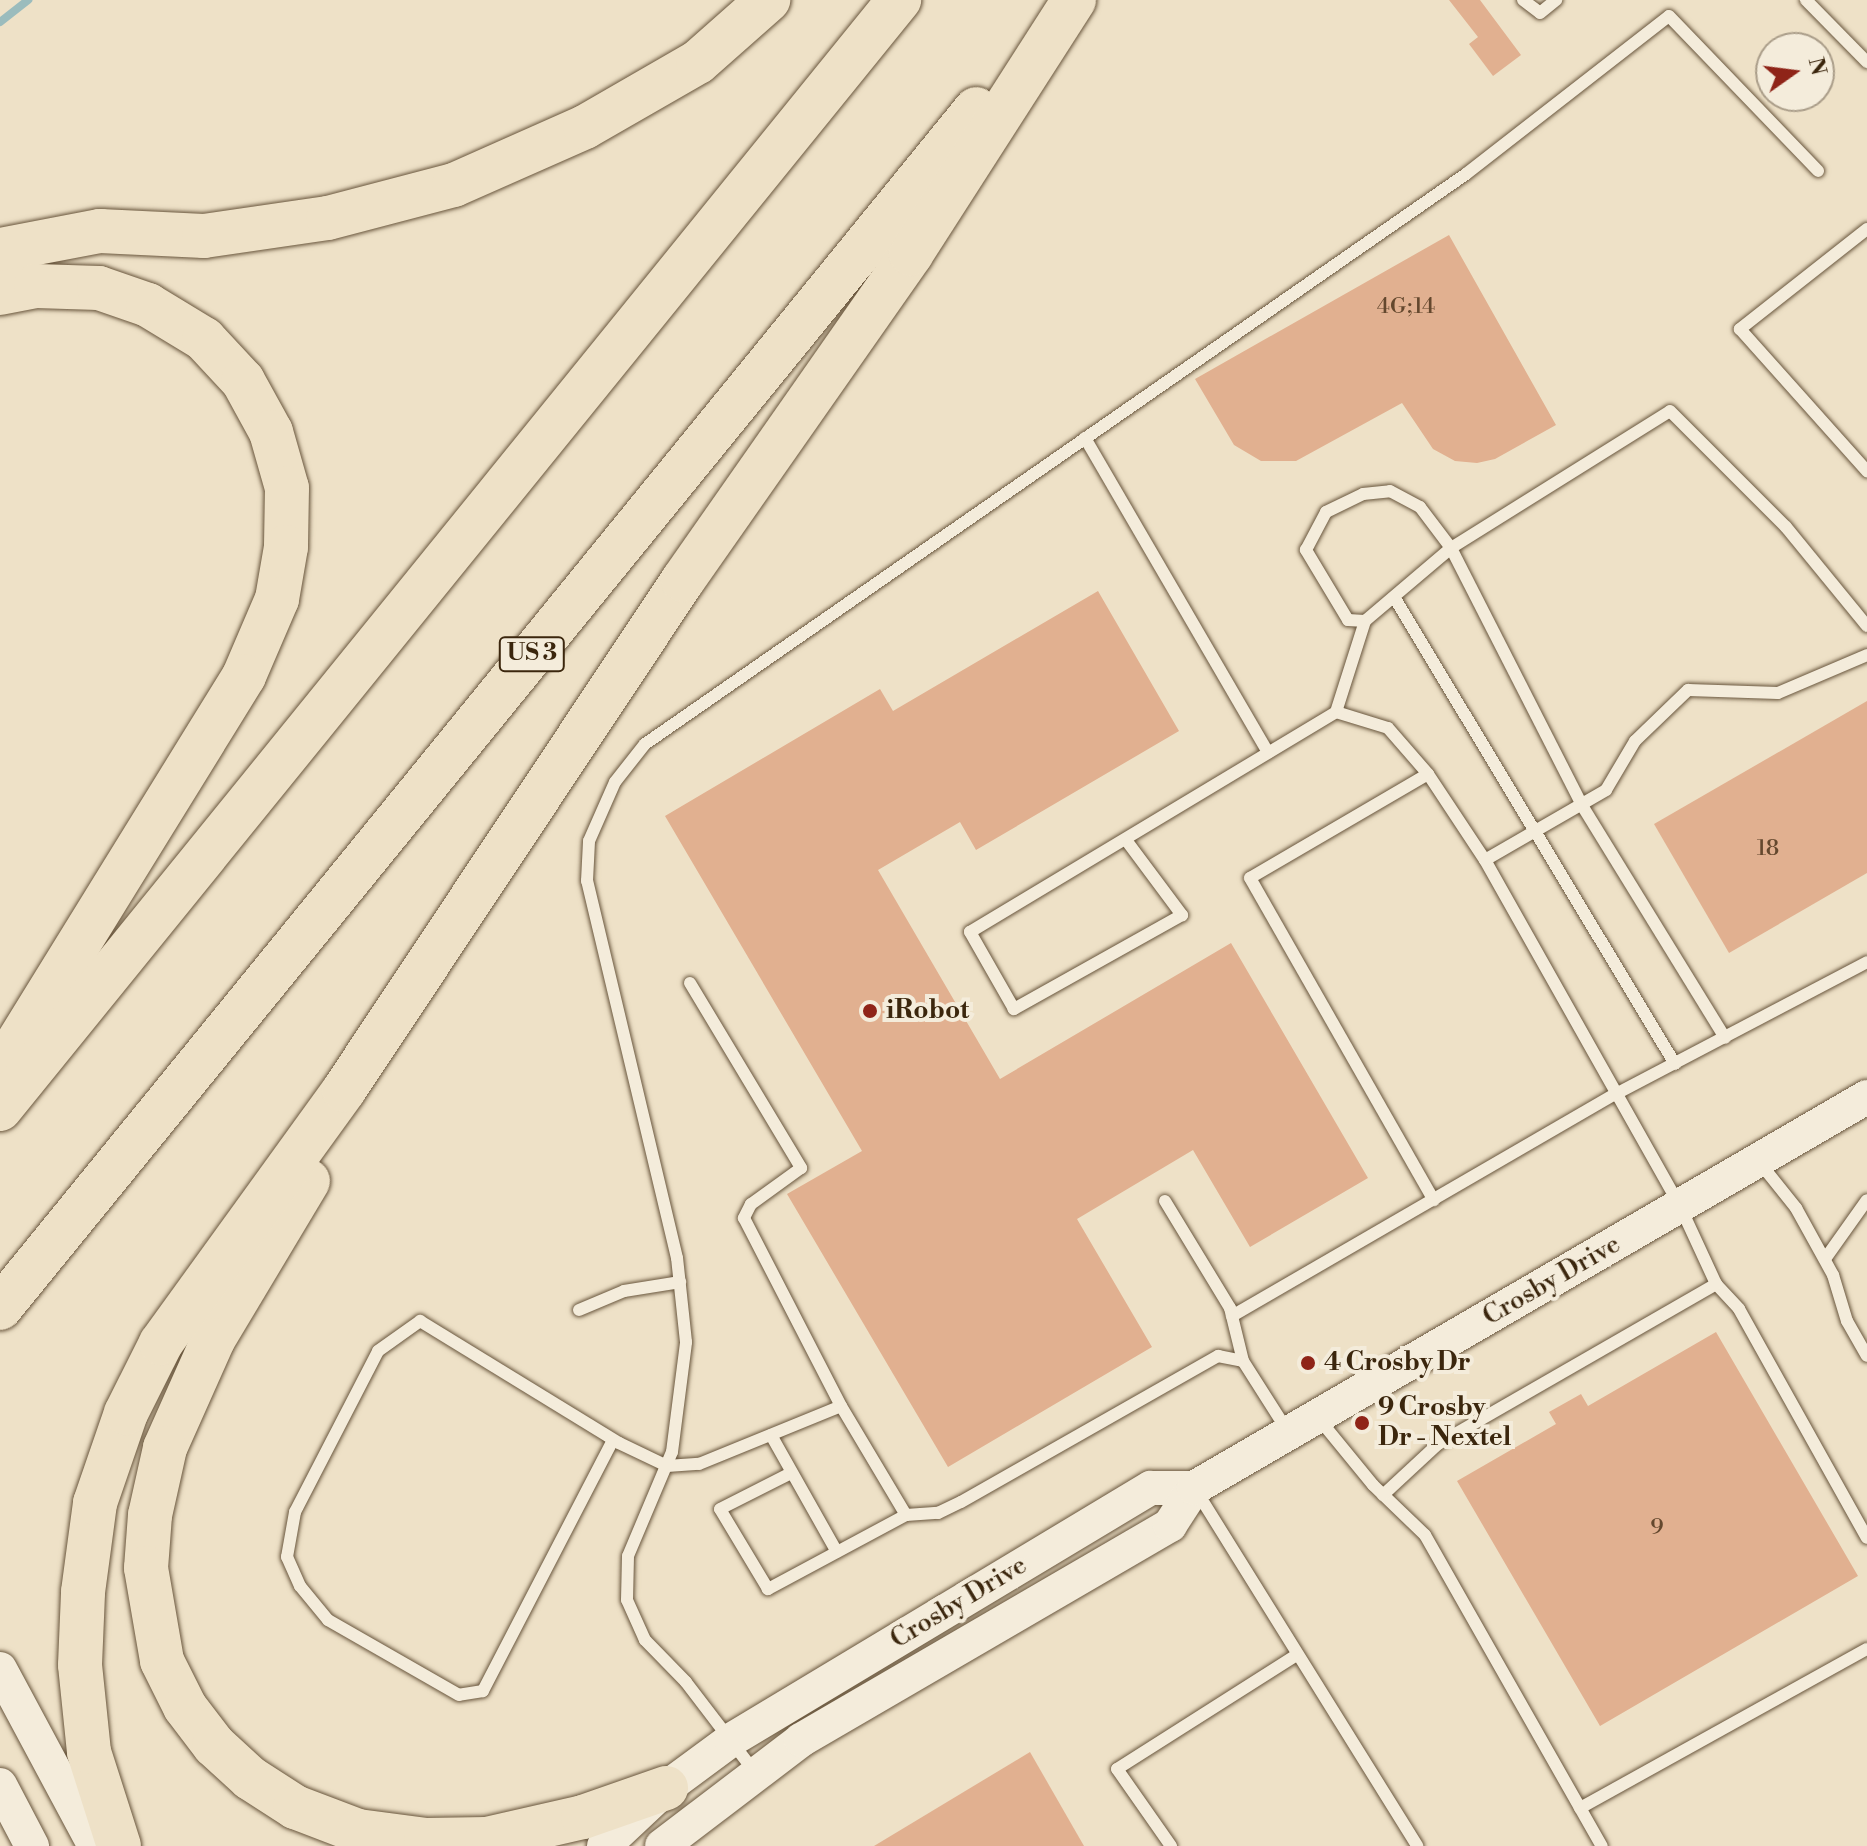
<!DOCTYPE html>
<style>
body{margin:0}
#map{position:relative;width:1867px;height:1846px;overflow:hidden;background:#eee1c7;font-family:"Libre Bodoni",serif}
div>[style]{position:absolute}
.stream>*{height:8px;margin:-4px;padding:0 4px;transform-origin:4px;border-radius:4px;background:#9bbcbd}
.building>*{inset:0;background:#e1b090}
.roads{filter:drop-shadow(0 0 2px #68553c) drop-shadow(0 0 2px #68553c)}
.lane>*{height:12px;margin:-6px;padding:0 6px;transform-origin:6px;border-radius:6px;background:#f4ecdb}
.secondary>*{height:34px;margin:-17px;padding:0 17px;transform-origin:17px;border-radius:17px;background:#f4ecdb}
.highway>*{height:44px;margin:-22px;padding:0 22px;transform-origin:22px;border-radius:22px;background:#eee1c7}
.dots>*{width:22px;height:22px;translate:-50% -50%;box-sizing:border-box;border:4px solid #f4ecdb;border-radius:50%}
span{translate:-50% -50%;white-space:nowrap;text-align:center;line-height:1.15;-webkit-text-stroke:8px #f4ecdb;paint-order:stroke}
.number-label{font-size:22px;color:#64482e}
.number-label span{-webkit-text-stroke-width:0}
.shield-label span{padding:2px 6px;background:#f4ecdb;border:2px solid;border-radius:6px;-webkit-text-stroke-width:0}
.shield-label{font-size:24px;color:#3b260d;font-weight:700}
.poi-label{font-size:26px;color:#3b260d;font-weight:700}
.left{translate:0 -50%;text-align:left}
.street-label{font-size:26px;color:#3b260d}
.north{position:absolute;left:1755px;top:32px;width:80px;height:80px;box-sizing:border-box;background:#f4ecdb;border:2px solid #aa9d89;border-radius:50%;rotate:76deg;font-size:22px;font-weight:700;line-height:32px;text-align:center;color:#3b260d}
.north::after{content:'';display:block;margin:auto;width:28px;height:36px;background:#8f2418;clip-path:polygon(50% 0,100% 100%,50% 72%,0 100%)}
</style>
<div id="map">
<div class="stream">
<div style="left:0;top:22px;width:36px;rotate:-38deg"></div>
</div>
<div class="building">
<div style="clip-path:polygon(1449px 0,1480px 0,1521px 55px,1493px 76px,1469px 44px,1478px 37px)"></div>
<div style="clip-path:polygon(1449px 235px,1556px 425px,1495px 459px,1477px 463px,1455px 461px,1433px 449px,1402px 403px,1296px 461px,1261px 461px,1234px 445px,1195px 379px)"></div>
<div style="clip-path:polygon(1098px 591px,1179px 731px,976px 850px,960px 822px,878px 870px,1000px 1079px,1231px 943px,1368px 1178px,1250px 1247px,1193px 1150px,1077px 1219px,1152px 1347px,948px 1467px,787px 1194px,862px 1151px,665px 816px,880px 689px,893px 711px)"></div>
<div style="clip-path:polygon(1867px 701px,1867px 873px,1729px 953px,1654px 824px)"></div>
<div style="clip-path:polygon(1716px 1332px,1858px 1576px,1600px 1726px,1457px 1481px,1556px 1424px,1549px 1412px,1581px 1394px,1588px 1406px)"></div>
<div style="clip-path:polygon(1030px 1752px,1084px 1846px,874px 1846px)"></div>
</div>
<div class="roads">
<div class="lane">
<div style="left:1523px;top:0;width:21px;rotate:37deg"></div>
<div style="left:1540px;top:13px;width:21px;rotate:-39deg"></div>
<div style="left:1806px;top:0;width:87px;rotate:45.5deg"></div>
<div style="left:1867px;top:229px;width:162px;rotate:141.8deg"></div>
<div style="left:1740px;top:329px;width:191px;rotate:48.2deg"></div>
<div style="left:1085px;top:438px;width:364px;rotate:59.8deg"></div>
<div style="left:1394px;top:597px;width:545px;rotate:58.96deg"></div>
<div style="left:1365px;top:621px;width:17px;rotate:-177deg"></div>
<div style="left:1348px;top:620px;width:82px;rotate:-121deg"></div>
<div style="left:1306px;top:550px;width:43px;rotate:-62.2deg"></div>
<div style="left:1326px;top:512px;width:41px;rotate:-25.9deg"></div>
<div style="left:1363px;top:494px;width:27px;rotate:-6deg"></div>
<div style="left:1390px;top:491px;width:34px;rotate:28deg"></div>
<div style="left:1420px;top:507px;width:51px;rotate:52.9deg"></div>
<div style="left:1451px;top:548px;width:291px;rotate:63deg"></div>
<div style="left:1583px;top:807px;width:271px;rotate:58.4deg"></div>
<div style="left:1336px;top:712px;width:54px;rotate:17.1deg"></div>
<div style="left:1388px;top:728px;width:61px;rotate:49deg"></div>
<div style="left:1428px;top:774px;width:103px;rotate:56.5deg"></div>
<div style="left:1485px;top:860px;width:397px;rotate:60.6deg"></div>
<div style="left:1680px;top:1206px;width:86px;rotate:65.2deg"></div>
<div style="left:1716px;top:1284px;width:34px;rotate:47deg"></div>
<div style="left:1739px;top:1309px;width:262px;rotate:60.8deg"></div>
<div style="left:1428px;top:774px;width:206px;rotate:149.7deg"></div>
<div style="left:1250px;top:878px;width:371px;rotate:60.3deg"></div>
<div style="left:1126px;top:840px;width:94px;rotate:53.3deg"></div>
<div style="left:1182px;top:915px;width:193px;rotate:150.8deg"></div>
<div style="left:1014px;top:1009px;width:89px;rotate:-119.7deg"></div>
<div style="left:970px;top:932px;width:427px;rotate:-31deg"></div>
<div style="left:1336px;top:712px;width:96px;rotate:-72.3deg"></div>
<div style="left:1365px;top:621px;width:113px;rotate:-40.3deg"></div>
<div style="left:1451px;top:548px;width:258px;rotate:-32deg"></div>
<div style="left:1670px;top:411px;width:164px;rotate:45deg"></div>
<div style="left:1786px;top:527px;width:128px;rotate:50.7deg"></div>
<div style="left:1485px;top:860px;width:140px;rotate:-30deg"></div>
<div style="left:1606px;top:790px;width:57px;rotate:-59.4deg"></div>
<div style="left:1635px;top:741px;width:74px;rotate:-43.9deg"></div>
<div style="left:1688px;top:690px;width:90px;rotate:1.9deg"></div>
<div style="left:1778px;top:693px;width:97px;rotate:-23.1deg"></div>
<div style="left:690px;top:983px;width:216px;rotate:59deg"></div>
<div style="left:801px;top:1168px;width:62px;rotate:144.2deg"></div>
<div style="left:751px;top:1204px;width:16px;rotate:117deg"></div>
<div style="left:744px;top:1218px;width:212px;rotate:62.7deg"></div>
<div style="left:1760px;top:1163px;width:58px;rotate:51.3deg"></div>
<div style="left:1796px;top:1208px;width:77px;rotate:61.1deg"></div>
<div style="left:1833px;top:1275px;width:48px;rotate:73.1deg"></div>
<div style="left:1847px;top:1321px;width:40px;rotate:60.3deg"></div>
<div style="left:1165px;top:1201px;width:125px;rotate:58.7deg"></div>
<div style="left:1230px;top:1308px;width:55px;rotate:76.2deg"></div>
<div style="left:1825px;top:1259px;width:72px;rotate:-54.6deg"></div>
<div style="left:579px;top:1310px;width:49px;rotate:-22.9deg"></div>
<div style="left:624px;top:1291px;width:57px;rotate:-9.1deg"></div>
<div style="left:1232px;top:1316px;width:441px;rotate:-30.1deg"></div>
<div style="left:1614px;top:1095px;width:286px;rotate:-27.7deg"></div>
<div style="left:1319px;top:1419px;width:85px;rotate:50.7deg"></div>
<div style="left:1373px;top:1485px;width:72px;rotate:43.9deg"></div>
<div style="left:1425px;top:1535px;width:358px;rotate:60.4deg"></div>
<div style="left:771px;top:1435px;width:134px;rotate:60.6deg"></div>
<div style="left:613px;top:1440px;width:283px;rotate:117.4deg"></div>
<div style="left:483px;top:1691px;width:24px;rotate:171deg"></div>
<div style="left:459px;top:1695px;width:151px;rotate:-150.2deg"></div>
<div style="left:328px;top:1620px;width:44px;rotate:-129.5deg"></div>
<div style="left:300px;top:1586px;width:32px;rotate:-114deg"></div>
<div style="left:287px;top:1557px;width:46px;rotate:-79.9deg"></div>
<div style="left:295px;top:1512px;width:181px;rotate:-62.7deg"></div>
<div style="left:378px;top:1351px;width:52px;rotate:-35.5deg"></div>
<div style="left:420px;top:1321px;width:233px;rotate:31.5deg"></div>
<div style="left:619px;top:1443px;width:53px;rotate:25.6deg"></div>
<div style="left:667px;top:1466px;width:32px;rotate:-4deg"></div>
<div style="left:699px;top:1464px;width:153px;rotate:-22.2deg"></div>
<div style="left:841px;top:1406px;width:127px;rotate:59.2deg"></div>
<div style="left:906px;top:1515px;width:157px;rotate:151.8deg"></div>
<div style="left:768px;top:1589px;width:93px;rotate:-121deg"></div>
<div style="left:720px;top:1509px;width:80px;rotate:-26.9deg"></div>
<div style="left:1197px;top:1492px;width:417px;rotate:58.1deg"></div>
<div style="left:1383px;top:1495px;width:75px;rotate:-42.8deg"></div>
<div style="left:1438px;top:1444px;width:321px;rotate:-29.9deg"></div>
<div style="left:906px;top:1515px;width:32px;rotate:-4deg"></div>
<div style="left:938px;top:1513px;width:25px;rotate:-26deg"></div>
<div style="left:961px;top:1502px;width:296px;rotate:-29.6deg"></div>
<div style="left:1218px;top:1356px;width:25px;rotate:11deg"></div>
<div style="left:1243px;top:1361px;width:82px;rotate:57.5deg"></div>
<div style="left:754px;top:1771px;width:112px;rotate:-127.4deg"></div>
<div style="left:686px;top:1682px;width:59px;rotate:-134.3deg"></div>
<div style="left:645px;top:1640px;width:44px;rotate:-114.2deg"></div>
<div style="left:627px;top:1600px;width:44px;rotate:-88.7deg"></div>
<div style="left:628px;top:1556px;width:113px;rotate:-67.1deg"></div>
<div style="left:672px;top:1452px;width:111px;rotate:-82.7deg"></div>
<div style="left:686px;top:1342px;width:84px;rotate:-96.1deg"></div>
<div style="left:677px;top:1258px;width:388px;rotate:-103.4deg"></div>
<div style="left:587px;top:881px;width:40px;rotate:-87.1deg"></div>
<div style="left:589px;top:841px;width:64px;rotate:-66.2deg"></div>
<div style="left:615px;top:782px;width:48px;rotate:-51.7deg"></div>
<div style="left:645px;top:744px;width:999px;rotate:-34.77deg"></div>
<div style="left:1466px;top:174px;width:257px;rotate:-37.9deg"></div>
<div style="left:1669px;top:16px;width:215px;rotate:46.1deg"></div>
<div style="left:1580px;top:1808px;width:328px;rotate:-29deg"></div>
<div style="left:1171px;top:1846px;width:94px;rotate:-125deg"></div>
<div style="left:1117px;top:1769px;width:211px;rotate:-32.4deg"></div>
</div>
<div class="secondary">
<div style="left:0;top:1669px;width:201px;rotate:61.8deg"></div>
<div style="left:0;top:1785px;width:69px;rotate:62.3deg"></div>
<div style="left:604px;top:1846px;width:85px;rotate:-43.1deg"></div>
<div style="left:666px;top:1788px;width:81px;rotate:-36.4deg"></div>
<div style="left:731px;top:1740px;width:490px;rotate:-31deg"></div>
<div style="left:1151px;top:1488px;width:43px"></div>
<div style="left:662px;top:1846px;width:175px;rotate:-37.3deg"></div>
<div style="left:801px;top:1740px;width:427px;rotate:-30.2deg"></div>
<div style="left:1170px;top:1525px;width:44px;rotate:-57deg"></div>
<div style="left:1194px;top:1488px;width:778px;rotate:-30.16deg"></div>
</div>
<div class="highway">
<div style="left:0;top:250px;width:102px;rotate:-10.8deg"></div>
<div style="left:100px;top:231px;width:104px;rotate:2.8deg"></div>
<div style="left:204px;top:236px;width:125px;rotate:-8.3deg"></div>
<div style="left:328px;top:218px;width:130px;rotate:-14.7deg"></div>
<div style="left:454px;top:185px;width:143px;rotate:-23.9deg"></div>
<div style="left:585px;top:127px;width:130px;rotate:-29.9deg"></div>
<div style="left:698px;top:62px;width:94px;rotate:-41.5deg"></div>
<div style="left:0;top:293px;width:37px;rotate:-11deg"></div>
<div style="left:36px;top:286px;width:63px;rotate:1.8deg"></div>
<div style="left:99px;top:288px;width:52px;rotate:19.1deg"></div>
<div style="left:148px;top:305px;width:66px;rotate:31.3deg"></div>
<div style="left:204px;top:339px;width:57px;rotate:47.1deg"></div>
<div style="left:243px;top:381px;width:58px;rotate:61.2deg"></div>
<div style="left:271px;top:432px;width:58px;rotate:74.1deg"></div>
<div style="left:287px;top:488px;width:59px;rotate:91deg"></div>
<div style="left:286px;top:547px;width:53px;rotate:99.8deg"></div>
<div style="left:277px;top:599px;width:84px;rotate:113.2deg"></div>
<div style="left:244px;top:676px;width:464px;rotate:121.7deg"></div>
<div style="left:0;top:1109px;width:1428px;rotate:-50.97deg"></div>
<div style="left:308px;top:1181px;width:185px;rotate:120.9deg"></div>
<div style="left:213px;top:1340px;width:118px;rotate:114deg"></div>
<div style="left:165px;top:1448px;width:69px;rotate:102.6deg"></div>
<div style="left:150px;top:1515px;width:53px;rotate:94.3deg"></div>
<div style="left:146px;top:1568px;width:94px;rotate:80.2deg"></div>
<div style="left:162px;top:1661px;width:51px;rotate:63.4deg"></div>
<div style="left:185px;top:1707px;width:48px;rotate:52.7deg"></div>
<div style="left:214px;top:1745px;width:49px;rotate:42.5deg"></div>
<div style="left:250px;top:1778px;width:54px;rotate:32.8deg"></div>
<div style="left:295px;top:1807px;width:67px;rotate:20.9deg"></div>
<div style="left:358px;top:1831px;width:69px;rotate:7.5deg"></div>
<div style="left:426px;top:1840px;width:61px;rotate:-0.9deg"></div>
<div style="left:487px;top:1839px;width:98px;rotate:-12.9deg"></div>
<div style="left:583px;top:1817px;width:88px;rotate:-19.3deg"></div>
<div style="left:0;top:1308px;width:1546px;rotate:-50.85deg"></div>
<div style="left:119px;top:1846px;width:99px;rotate:-107.7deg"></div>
<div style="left:89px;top:1752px;width:87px;rotate:-95.9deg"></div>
<div style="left:80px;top:1665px;width:73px;rotate:-87.6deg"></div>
<div style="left:83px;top:1592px;width:90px;rotate:-82.3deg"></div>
<div style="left:95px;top:1503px;width:95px;rotate:-71deg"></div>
<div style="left:126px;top:1413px;width:78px;rotate:-63.4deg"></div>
<div style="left:161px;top:1343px;width:312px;rotate:-54.1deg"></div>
<div style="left:344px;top:1090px;width:612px;rotate:-56.39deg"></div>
<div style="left:683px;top:580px;width:398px;rotate:-55deg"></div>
<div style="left:911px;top:254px;width:302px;rotate:-57.3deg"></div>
</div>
</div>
<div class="dots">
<div style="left:870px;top:1011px;background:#8f2418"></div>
<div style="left:1308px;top:1363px;background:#8f2418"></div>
<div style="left:1362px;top:1423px;background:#8f2418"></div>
</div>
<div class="number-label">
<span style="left:1406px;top:307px">4G;14</span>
<span style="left:1768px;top:849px">18</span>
<span style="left:1657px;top:1528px">9</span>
</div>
<div class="shield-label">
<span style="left:532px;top:654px">US 3</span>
</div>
<div class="poi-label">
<span class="left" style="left:886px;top:1011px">iRobot</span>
<span class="left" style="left:1324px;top:1363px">4 Crosby Dr</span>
<span class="left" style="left:1378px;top:1423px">9 Crosby<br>Dr - Nextel</span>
</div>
<div class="street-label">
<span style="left:1552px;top:1281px;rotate:-30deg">Crosby Drive</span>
<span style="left:959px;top:1603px;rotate:-31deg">Crosby Drive</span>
</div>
<div class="north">N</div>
</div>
